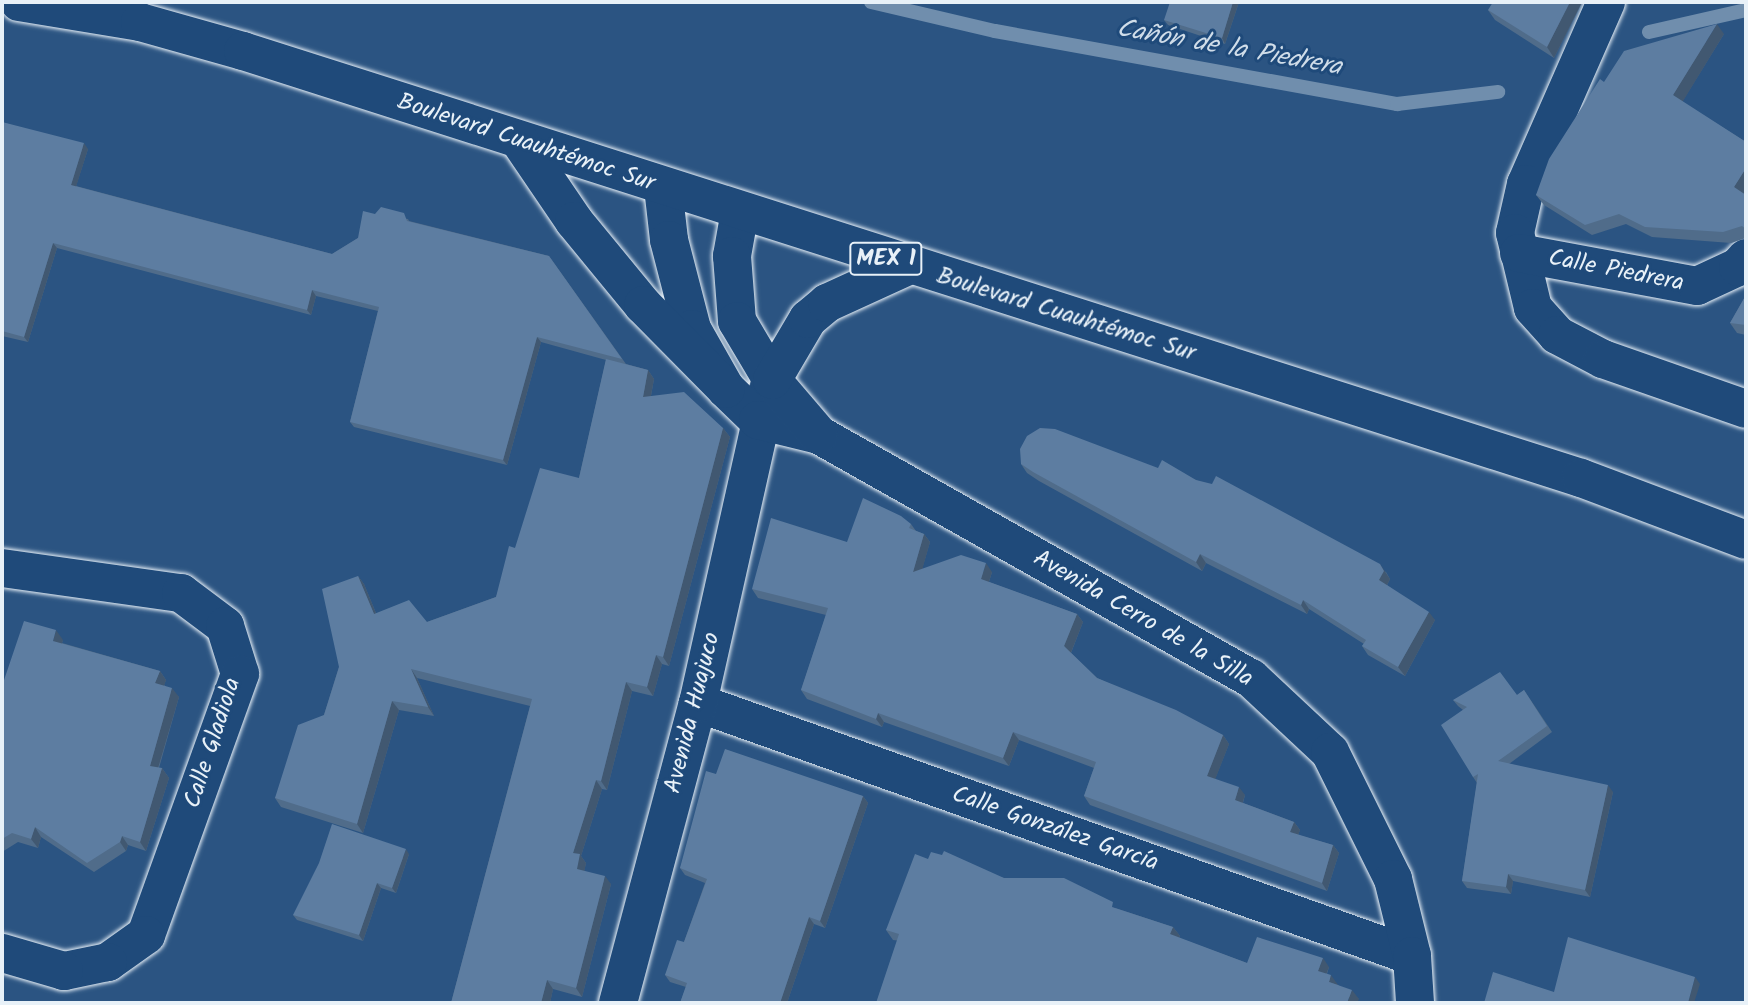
<!DOCTYPE html>
<meta charset="utf-8">
<style>
body{margin:0}
#map{position:relative;width:1748px;height:1005px;overflow:hidden;background:#2b5482;font-family:Kalam,sans-serif}
div>[style]{position:absolute}
.stream>*{height:14px;margin:-7px;padding:0 7px;transform-origin:7px;border-radius:7px;background:#708ead}
.roads{filter:drop-shadow(0 0 2px #e8f1f8) drop-shadow(0 0 2px #e8f1f8)}
.minor>*{height:38px;margin:-19px;padding:0 19px;transform-origin:19px;border-radius:19px;background:#1f4a7a}
.secondary>*{height:38px;margin:-19px;padding:0 19px;transform-origin:19px;border-radius:19px;background:#1f4a7a}
.primary>*{height:38px;margin:-19px;padding:0 19px;transform-origin:19px;border-radius:19px;background:#1f4a7a}
.wall>*{inset:0;background:#506c8a}
.shaded-wall>*{inset:0;background:#415871}
.building>*{inset:0;background:#5d7da1}
span{translate:-50% -50%;white-space:nowrap;text-align:center;line-height:1.15;-webkit-text-stroke:6px #1f4a7a;paint-order:stroke}
.shield-label span{padding:2px 5px;background:#1f4a7a;border:2px solid;border-radius:5px;-webkit-text-stroke-width:0}
.shield-label{font-size:23px;color:#e8f1f8;font-weight:700}
.street-label{font-size:24px;color:#e8f1f8}
.water-label{font-size:26px;color:#d0dde9;font-style:italic}
.frame{position:absolute;inset:0;border:4px solid #e8f1f8;pointer-events:none}
</style>
<div id="map">
<div class="stream">
<div style="left:871px;top:2px;width:127px;rotate:13.2deg"></div>
<div style="left:995px;top:31px;width:409px;rotate:10.3deg"></div>
<div style="left:1397px;top:104px;width:102px;rotate:-6.8deg"></div>
<div style="left:1649px;top:32px;width:99px;rotate:-12.8deg"></div>
</div>
<div class="roads">
<div class="minor">
<div style="left:1606px;top:2px;width:199px;rotate:113.7deg"></div>
<div style="left:1526px;top:184px;width:50px;rotate:102.7deg"></div>
<div style="left:1515px;top:233px;width:77px;rotate:76.5deg"></div>
<div style="left:1533px;top:308px;width:36px;rotate:48deg"></div>
<div style="left:1557px;top:335px;width:52px;rotate:27.6deg"></div>
<div style="left:1603px;top:359px;width:151px;rotate:19.3deg"></div>
<div style="left:1519px;top:253px;width:181px;rotate:10.5deg"></div>
<div style="left:1697px;top:286px;width:45px;rotate:-24.9deg"></div>
<div style="left:1738px;top:267px;width:12px;rotate:-48deg"></div>
<div style="left:2px;top:568px;width:181px;rotate:8deg"></div>
<div style="left:181px;top:593px;width:55px;rotate:36.9deg"></div>
<div style="left:225px;top:626px;width:50px;rotate:72.6deg"></div>
<div style="left:240px;top:674px;width:277px;rotate:109.8deg"></div>
<div style="left:146px;top:935px;width:47px;rotate:144.6deg"></div>
<div style="left:108px;top:962px;width:45px;rotate:168.4deg"></div>
<div style="left:64px;top:971px;width:65px;rotate:-163.8deg"></div>
<div style="left:698px;top:703px;width:757px;rotate:19.51deg"></div>
<div style="left:618px;top:1003px;width:310px;rotate:-75.1deg"></div>
<div style="left:698px;top:703px;width:321px;rotate:-77.4deg"></div>
</div>
<div class="secondary">
<div style="left:663px;top:187px;width:53px;rotate:83.5deg"></div>
<div style="left:669px;top:240px;width:92px;rotate:75.5deg"></div>
<div style="left:692px;top:329px;width:69px;rotate:60.5deg"></div>
<div style="left:726px;top:389px;width:45px;rotate:44.1deg"></div>
<div style="left:758px;top:420px;width:63px;rotate:13.8deg"></div>
<div style="left:819px;top:435px;width:496px;rotate:29.4deg"></div>
<div style="left:1251px;top:678px;width:108px;rotate:43.1deg"></div>
<div style="left:1330px;top:752px;width:142px;rotate:63.6deg"></div>
<div style="left:1393px;top:879px;width:79px;rotate:76.1deg"></div>
<div style="left:1412px;top:956px;width:47px;rotate:86.3deg"></div>
<div style="left:740px;top:211px;width:46px;rotate:100.1deg"></div>
<div style="left:732px;top:256px;width:65px;rotate:85.6deg"></div>
<div style="left:737px;top:321px;width:69px;rotate:59.3deg"></div>
<div style="left:772px;top:380px;width:72px;rotate:49.5deg"></div>
</div>
<div class="primary">
<div style="left:19px;top:2px;width:123px;rotate:9.4deg"></div>
<div style="left:140px;top:22px;width:107px;rotate:15.7deg"></div>
<div style="left:243px;top:51px;width:1404px;rotate:17.7deg"></div>
<div style="left:1581px;top:478px;width:176px;rotate:20.6deg"></div>
<div style="left:519px;top:140px;width:98px;rotate:55.8deg"></div>
<div style="left:574px;top:221px;width:109px;rotate:50.6deg"></div>
<div style="left:643px;top:305px;width:118px;rotate:45.3deg"></div>
<div style="left:772px;top:380px;width:71px;rotate:-59.5deg"></div>
<div style="left:808px;top:319px;width:25px;rotate:-40deg"></div>
<div style="left:827px;top:303px;width:89px;rotate:-24.6deg"></div>
</div>
</div>
<div class="wall">
<div style="clip-path:polygon(1239px 2px,1225px 44px,1168px 25px,1164px 20px)"></div>
<div style="clip-path:polygon(1582px 2px,1554px 58px,1495px 20px,1488px 10px)"></div>
<div style="clip-path:polygon(1724px 34px,1682px 102px,1746px 142px,1746px 190px,1744px 193px,1746px 195px,1746px 238px,1731px 243px,1652px 237px,1626px 224px,1592px 235px,1544px 205px,1536px 195px,1604px 82px)"></div>
<div style="clip-path:polygon(2px 122px,88px 149px,76px 186px,332px 254px,358px 238px,375px 214px,408px 219px,409px 221px,549px 256px,626px 364px,648px 370px,654px 379px,651px 396px,723px 428px,730px 437px,669px 666px,662px 664px,653px 696px,632px 691px,607px 790px,602px 789px,581px 856px,586px 863px,584px 871px,611px 884px,582px 997px,553px 989px,550px 1003px,451px 1003px,530px 706px,417px 678px,434px 716px,399px 710px,363px 833px,281px 807px,275px 798px,324px 715px,339px 667px,358px 576px,364px 584px,376px 613px,427px 622px,496px 597px,515px 548px,579px 478px,606px 360px,541px 342px,507px 465px,354px 427px,350px 422px,378px 311px,316px 296px,311px 315px,57px 248px,28px 342px,2px 336px)"></div>
<div style="clip-path:polygon(1746px 295px,1746px 335px,1737px 333px,1730px 323px)"></div>
<div style="clip-path:polygon(1021px 464px,1158px 468px,1196px 480px,1386px 572px,1390px 579px,1387px 585px,1435px 620px,1405px 676px,1368px 655px,1362px 646px,1364px 644px,1309px 609px,1307px 614px,1206px 563px,1202px 571px,1039px 481px,1027px 473px)"></div>
<div style="clip-path:polygon(911px 524px,916px 531px,924px 534px,930px 542px,922px 569px,992px 572px,989px 582px,1077px 614px,1083px 622px,1071px 653px,1097px 678px,1223px 735px,1229px 744px,1215px 779px,1245px 795px,1243px 803px,1294px 822px,1300px 830px,1298px 835px,1333px 845px,1339px 853px,1327px 891px,1090px 805px,1084px 796px,1094px 768px,1019px 740px,1009px 766px,884px 722px,882px 727px,807px 699px,801px 690px,826px 615px,758px 598px,752px 589px,847px 542px)"></div>
<div style="clip-path:polygon(63px 640px,62px 643px,160px 671px,166px 680px,164px 685px,179px 697px,159px 768px,162px 768px,169px 778px,146px 851px,128px 845px,126px 851px,94px 872px,41px 837px,38px 848px,18px 842px,2px 852px,2px 686px)"></div>
<div style="clip-path:polygon(1524px 690px,1552px 732px,1509px 764px,1613px 792px,1590px 897px,1513px 881px,1511px 894px,1467px 888px,1462px 881px,1477px 783px,1473px 777px,1463px 710px,1458px 706px,1453px 700px,1517px 695px)"></div>
<div style="clip-path:polygon(716px 774px,863px 796px,868px 803px,825px 928px,814px 924px,787px 1003px,680px 1003px,686px 987px,670px 982px,665px 975px,684px 942px,705px 883px,685px 875px,680px 868px)"></div>
<div style="clip-path:polygon(409px 854px,396px 893px,381px 888px,363px 941px,297px 920px,293px 915px)"></div>
<div style="clip-path:polygon(928px 859px,1004px 878px,1118px 909px,1173px 927px,1180px 936px,1179px 938px,1247px 963px,1329px 967px,1327px 974px,1338px 985px,1359px 999px,893px 940px,886px 930px)"></div>
</div>
<div class="shaded-wall">
<div style="clip-path:polygon(1233px 2px,1239px 2px,1225px 44px,1222px 38px)"></div>
<div style="clip-path:polygon(1570px 2px,1582px 2px,1554px 58px,1547px 47px)"></div>
<div style="clip-path:polygon(1717px 24px,1724px 34px,1680px 106px,1673px 95px)"></div>
<div style="clip-path:polygon(84px 143px,88px 149px,75px 190px,71px 185px)"></div>
<div style="clip-path:polygon(1746px 168px,1746px 190px,1742px 197px,1734px 187px)"></div>
<div style="clip-path:polygon(53px 243px,57px 248px,28px 342px,24px 337px)"></div>
<div style="clip-path:polygon(312px 290px,316px 296px,311px 315px,307px 310px)"></div>
<div style="clip-path:polygon(537px 337px,541px 342px,507px 465px,503px 460px)"></div>
<div style="clip-path:polygon(648px 370px,654px 379px,649px 406px,643px 397px)"></div>
<div style="clip-path:polygon(723px 428px,730px 437px,669px 666px,663px 657px)"></div>
<div style="clip-path:polygon(924px 534px,930px 542px,919px 581px,913px 572px)"></div>
<div style="clip-path:polygon(1200px 554px,1206px 563px,1202px 571px,1196px 562px)"></div>
<div style="clip-path:polygon(986px 563px,992px 572px,987px 588px,981px 579px)"></div>
<div style="clip-path:polygon(1380px 564px,1390px 579px,1385px 589px,1379px 580px)"></div>
<div style="clip-path:polygon(358px 576px,364px 584px,380px 623px,374px 614px)"></div>
<div style="clip-path:polygon(1303px 600px,1309px 609px,1307px 614px,1301px 605px)"></div>
<div style="clip-path:polygon(1429px 612px,1435px 620px,1405px 676px,1398px 667px)"></div>
<div style="clip-path:polygon(1077px 614px,1083px 622px,1070px 655px,1064px 646px)"></div>
<div style="clip-path:polygon(56px 630px,63px 640px,60px 650px,53px 641px)"></div>
<div style="clip-path:polygon(656px 655px,662px 664px,653px 696px,647px 687px)"></div>
<div style="clip-path:polygon(411px 669px,417px 678px,434px 716px,428px 707px)"></div>
<div style="clip-path:polygon(160px 671px,166px 680px,162px 692px,155px 683px)"></div>
<div style="clip-path:polygon(626px 682px,632px 691px,607px 790px,601px 781px)"></div>
<div style="clip-path:polygon(172px 688px,179px 697px,156px 775px,150px 766px)"></div>
<div style="clip-path:polygon(392px 701px,399px 710px,363px 833px,357px 824px)"></div>
<div style="clip-path:polygon(878px 713px,884px 722px,882px 727px,876px 719px)"></div>
<div style="clip-path:polygon(1013px 732px,1019px 740px,1009px 766px,1003px 758px)"></div>
<div style="clip-path:polygon(1223px 735px,1229px 744px,1213px 785px,1207px 776px)"></div>
<div style="clip-path:polygon(162px 768px,169px 778px,146px 851px,140px 842px)"></div>
<div style="clip-path:polygon(596px 780px,602px 789px,581px 856px,586px 863px,583px 878px,577px 869px,573px 853px)"></div>
<div style="clip-path:polygon(1608px 785px,1613px 792px,1590px 897px,1585px 890px)"></div>
<div style="clip-path:polygon(1239px 787px,1245px 795px,1241px 808px,1235px 800px)"></div>
<div style="clip-path:polygon(863px 796px,868px 803px,825px 928px,820px 921px)"></div>
<div style="clip-path:polygon(1294px 822px,1300px 830px,1296px 841px,1290px 832px)"></div>
<div style="clip-path:polygon(35px 827px,41px 837px,38px 848px,31px 839px)"></div>
<div style="clip-path:polygon(122px 836px,128px 845px,126px 851px,120px 842px)"></div>
<div style="clip-path:polygon(1333px 845px,1339px 853px,1327px 891px,1322px 883px)"></div>
<div style="clip-path:polygon(406px 849px,409px 854px,396px 893px,392px 888px)"></div>
<div style="clip-path:polygon(1508px 874px,1513px 881px,1511px 894px,1506px 887px)"></div>
<div style="clip-path:polygon(605px 876px,611px 884px,582px 997px,576px 988px)"></div>
<div style="clip-path:polygon(377px 883px,381px 888px,363px 941px,359px 935px)"></div>
<div style="clip-path:polygon(809px 917px,814px 924px,787px 1003px,780px 1003px)"></div>
<div style="clip-path:polygon(1173px 927px,1180px 936px,1177px 944px,1170px 934px)"></div>
<div style="clip-path:polygon(1323px 958px,1329px 967px,1324px 980px,1318px 971px)"></div>
<div style="clip-path:polygon(1331px 975px,1338px 985px,1329px 982px)"></div>
<div style="clip-path:polygon(1695px 977px,1700px 984px,1694px 1003px,1688px 1003px)"></div>
<div style="clip-path:polygon(547px 980px,553px 989px,550px 1003px,541px 1003px)"></div>
<div style="clip-path:polygon(1352px 990px,1359px 999px,1357px 1003px,1347px 1003px)"></div>
</div>
<div class="building">
<div style="clip-path:polygon(1170px 2px,1233px 2px,1222px 38px,1164px 20px)"></div>
<div style="clip-path:polygon(1493px 2px,1570px 2px,1547px 47px,1488px 10px)"></div>
<div style="clip-path:polygon(1717px 24px,1673px 95px,1746px 142px,1746px 168px,1734px 187px,1746px 195px,1746px 229px,1742px 226px,1723px 232px,1645px 227px,1619px 214px,1585px 225px,1536px 195px,1549px 159px,1600px 79px,1604px 82px,1624px 51px)"></div>
<div style="clip-path:polygon(2px 122px,84px 143px,71px 185px,332px 254px,358px 238px,363px 211px,375px 214px,381px 207px,404px 213px,407px 221px,549px 256px,622px 359px,537px 337px,503px 460px,350px 422px,379px 307px,312px 290px,307px 310px,53px 243px,24px 337px,2px 331px)"></div>
<div style="clip-path:polygon(1746px 295px,1746px 325px,1730px 323px)"></div>
<div style="clip-path:polygon(606px 359px,648px 370px,643px 397px,684px 392px,723px 428px,663px 657px,656px 655px,647px 687px,626px 682px,601px 781px,596px 780px,573px 853px,580px 854px,577px 869px,605px 876px,576px 988px,547px 980px,541px 1003px,451px 1003px,532px 699px,411px 669px,428px 707px,392px 701px,357px 824px,275px 798px,298px 725px,324px 715px,339px 667px,322px 589px,358px 576px,374px 614px,409px 600px,427px 622px,496px 597px,509px 546px,515px 548px,540px 468px,579px 478px)"></div>
<div style="clip-path:polygon(1040px 428px,1055px 429px,1158px 468px,1162px 460px,1196px 480px,1212px 484px,1216px 476px,1380px 564px,1384px 571px,1379px 580px,1429px 612px,1398px 667px,1362px 646px,1366px 640px,1303px 600px,1301px 605px,1200px 554px,1196px 562px,1033px 472px,1021px 464px,1020px 449px,1027px 436px)"></div>
<div style="clip-path:polygon(863px 498px,901px 516px,911px 524px,909px 528px,924px 534px,913px 572px,961px 555px,986px 563px,981px 579px,1077px 614px,1064px 646px,1097px 678px,1176px 710px,1223px 735px,1207px 776px,1239px 787px,1235px 800px,1294px 822px,1290px 832px,1333px 845px,1322px 883px,1084px 796px,1096px 762px,1013px 732px,1003px 758px,878px 713px,876px 719px,801px 690px,828px 608px,752px 589px,771px 518px,847px 542px)"></div>
<div style="clip-path:polygon(24px 621px,56px 630px,53px 641px,160px 671px,155px 683px,172px 688px,150px 766px,162px 768px,140px 842px,122px 836px,120px 842px,87px 863px,35px 827px,31px 839px,12px 833px,2px 839px,2px 686px)"></div>
<div style="clip-path:polygon(1500px 672px,1517px 695px,1524px 690px,1547px 726px,1498px 761px,1608px 785px,1585px 890px,1508px 874px,1506px 887px,1462px 881px,1478px 774px,1473px 777px,1441px 725px,1467px 707px,1453px 700px)"></div>
<div style="clip-path:polygon(725px 749px,863px 796px,820px 921px,809px 917px,780px 1003px,680px 1003px,687px 983px,665px 975px,677px 940px,684px 942px,707px 879px,680px 868px,706px 771px,716px 774px)"></div>
<div style="clip-path:polygon(332px 824px,406px 849px,392px 888px,377px 883px,359px 935px,293px 915px,319px 863px)"></div>
<div style="clip-path:polygon(944px 851px,1004px 878px,1064px 878px,1113px 902px,1112px 907px,1173px 927px,1170px 934px,1247px 963px,1257px 937px,1323px 958px,1318px 971px,1331px 975px,1329px 982px,1352px 990px,1347px 1003px,876px 1003px,899px 934px,886px 930px,915px 854px,928px 859px,931px 852px,942px 855px)"></div>
<div style="clip-path:polygon(1568px 937px,1695px 977px,1688px 1003px,1484px 1003px,1493px 972px,1554px 992px)"></div>
</div>
<div class="shield-label">
<span style="left:886px;top:259px">MEX 1</span>
</div>
<div class="street-label">
<span style="left:526px;top:143px;rotate:18deg">Boulevard Cuauhtémoc Sur</span>
<span style="left:1616px;top:271px;rotate:11deg">Calle Piedrera</span>
<span style="left:1066px;top:315px;rotate:17deg">Boulevard Cuauhtémoc Sur</span>
<span style="left:1143px;top:619px;rotate:30deg">Avenida Cerro de la Silla</span>
<span style="left:693px;top:713px;rotate:-76deg">Avenida Huajuco</span>
<span style="left:213px;top:743px;rotate:-72deg">Calle Gladiola</span>
<span style="left:1055px;top:829px;rotate:19deg">Calle González García</span>
</div>
<div class="water-label">
<span style="left:1229px;top:49px;rotate:10deg">Cañón de la Piedrera</span>
</div>
<div class="frame"></div>
</div>
